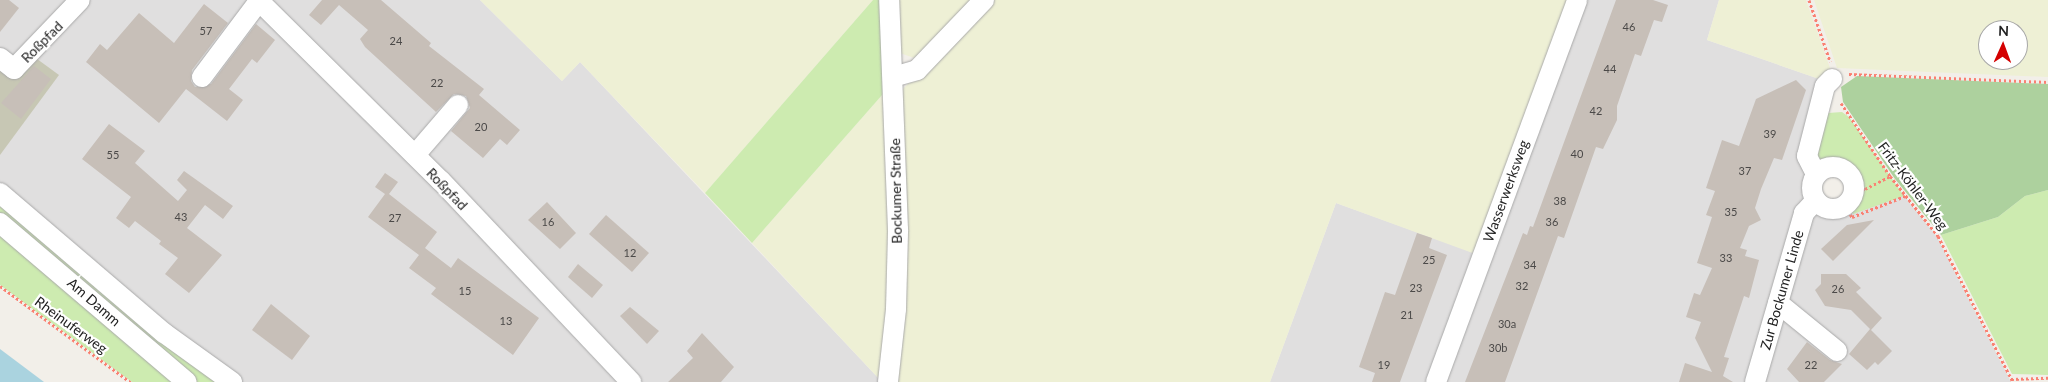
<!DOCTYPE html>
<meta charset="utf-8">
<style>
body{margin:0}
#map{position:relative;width:2048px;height:382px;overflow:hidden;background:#f2efe9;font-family:Lato,sans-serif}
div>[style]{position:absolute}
.residential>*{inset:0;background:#e0dfdf}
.construction>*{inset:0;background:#c7c7b4}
.farmland>*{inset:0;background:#eef0d5}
.grass>*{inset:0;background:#cdebb0}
.forest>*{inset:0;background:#add19e}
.water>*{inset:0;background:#aad3df}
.building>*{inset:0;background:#c7bfb8}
.path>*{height:3px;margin-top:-1.5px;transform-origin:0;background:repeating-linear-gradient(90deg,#fa8072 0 2.5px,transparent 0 5px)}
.roads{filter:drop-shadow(0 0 1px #a9a9a9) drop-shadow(0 0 1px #a9a9a9)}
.minor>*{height:20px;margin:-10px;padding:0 10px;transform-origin:10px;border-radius:10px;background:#fff}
.minor>.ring{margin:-10px;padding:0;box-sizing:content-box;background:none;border:20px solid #fff;border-radius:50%}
span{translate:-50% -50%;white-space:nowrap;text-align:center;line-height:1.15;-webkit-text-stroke:4.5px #fff;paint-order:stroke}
.number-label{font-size:11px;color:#4b4948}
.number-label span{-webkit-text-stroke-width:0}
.street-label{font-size:14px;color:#222}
.north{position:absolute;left:1978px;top:20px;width:50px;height:50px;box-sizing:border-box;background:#fff;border:1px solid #a7a7a7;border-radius:50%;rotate:2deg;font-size:14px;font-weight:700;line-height:20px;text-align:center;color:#222}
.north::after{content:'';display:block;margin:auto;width:18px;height:22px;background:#d40000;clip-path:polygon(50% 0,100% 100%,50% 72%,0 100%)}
</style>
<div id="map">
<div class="residential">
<div style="clip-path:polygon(0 0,480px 0,562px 81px,580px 62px,882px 382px,236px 382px,0 189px)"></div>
<div style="clip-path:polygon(1581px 0,1719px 0,1707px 40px,1825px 81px,1801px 212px,1890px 178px,1937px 237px,2011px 382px,1270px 382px,1336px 203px,1483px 256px)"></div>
</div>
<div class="construction">
<div style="clip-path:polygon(33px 56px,59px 75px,0 155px,0 62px)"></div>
</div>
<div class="farmland">
<div style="clip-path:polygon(480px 0,873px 0,705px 193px,580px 62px,562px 81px)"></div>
<div style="clip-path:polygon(891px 0,980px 0,917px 59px,900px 53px)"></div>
<div style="clip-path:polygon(989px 0,1572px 0,1478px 255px,1336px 203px,1270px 382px,893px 382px,901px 91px)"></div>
<div style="clip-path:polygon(1719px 0,1806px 0,1830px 68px,1825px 81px,1707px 40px)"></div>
<div style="clip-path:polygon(evenodd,1814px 0,2048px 0,2048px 77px,1837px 68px,1814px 0,1988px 30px,2018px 30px,2018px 60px,1988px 60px,1988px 30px)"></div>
<div style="clip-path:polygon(890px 86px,893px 230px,882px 382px,752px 243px)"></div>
</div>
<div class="grass">
<div style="clip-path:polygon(873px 0,884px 0,890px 86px,752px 243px,705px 193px)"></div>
<div style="clip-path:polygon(1842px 112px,1849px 117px,1904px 196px,1853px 214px,1851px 210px,1861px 194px,1857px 173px,1842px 161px,1821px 163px,1815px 153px,1828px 113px)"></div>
<div style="clip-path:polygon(2048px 190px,2048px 375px,2012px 374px,1941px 235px,1998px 217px,2025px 196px)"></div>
<div style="clip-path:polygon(0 199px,223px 382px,132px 382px,0 285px)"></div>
</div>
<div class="forest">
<div style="clip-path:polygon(1857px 76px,2048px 84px,2048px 190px,2025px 196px,1998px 217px,1941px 235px,1895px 179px,1843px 102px,1841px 87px)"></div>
</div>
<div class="water">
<div style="clip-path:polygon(0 349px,44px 382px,0 382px)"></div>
</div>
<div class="building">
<div style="clip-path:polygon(0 0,9px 0,19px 8px,0 32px)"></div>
<div style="clip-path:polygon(322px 0,381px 0,431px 43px,429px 46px,484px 89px,479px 95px,520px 130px,507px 145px,500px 139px,483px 158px,451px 131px,470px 108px,466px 96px,454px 94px,436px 112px,365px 47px,360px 39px,368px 30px,339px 5px,321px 25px,309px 15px)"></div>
<div style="clip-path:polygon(1616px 0,1653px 0,1668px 5px,1662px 22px,1654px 20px,1641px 56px,1635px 54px,1617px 106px,1617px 120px,1603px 149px,1596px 147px,1564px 238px,1558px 236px,1505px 382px,1465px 382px,1523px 233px,1527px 235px,1530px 226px,1533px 227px)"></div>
<div style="clip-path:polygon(204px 4px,228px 23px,192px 70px,191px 81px,195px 87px,211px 84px,256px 24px,275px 40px,257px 63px,252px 59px,229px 89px,243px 100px,227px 121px,186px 89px,159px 123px,86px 62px,100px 44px,107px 50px,139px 13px,174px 43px)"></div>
<div style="clip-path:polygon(34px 66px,51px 79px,21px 119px,1px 103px)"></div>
<div style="clip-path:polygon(1796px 80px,1806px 90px,1782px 160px,1774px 158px,1761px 189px,1755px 208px,1761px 220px,1749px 226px,1740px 248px,1747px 250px,1745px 256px,1759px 260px,1749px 298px,1744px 296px,1724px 357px,1729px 358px,1723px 376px,1733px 382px,1679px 382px,1685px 363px,1712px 372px,1695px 338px,1701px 322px,1686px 317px,1694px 293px,1700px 295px,1712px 268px,1697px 263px,1712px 217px,1706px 215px,1715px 191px,1706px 188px,1722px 140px,1739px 146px,1756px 99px)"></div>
<div style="clip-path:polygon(109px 124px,145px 151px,135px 163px,178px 201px,187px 190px,177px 180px,184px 171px,233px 206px,223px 219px,205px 205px,187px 228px,222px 255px,189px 293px,165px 274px,178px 258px,159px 244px,161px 241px,135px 221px,129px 228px,116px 218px,131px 197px,82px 159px)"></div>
<div style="clip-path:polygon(385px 173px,398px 182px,389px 194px,437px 232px,425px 248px,451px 268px,458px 258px,539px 318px,513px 355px,431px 294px,436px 288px,409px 268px,419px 255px,368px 217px,385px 194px,375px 187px)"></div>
<div style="clip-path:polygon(547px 202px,576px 233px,560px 249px,528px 220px)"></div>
<div style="clip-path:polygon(606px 215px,649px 253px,632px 272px,589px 234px)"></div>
<div style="clip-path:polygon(1874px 220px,1833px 261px,1821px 249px,1847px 225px)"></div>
<div style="clip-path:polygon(1417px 233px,1432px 238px,1429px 248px,1447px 255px,1400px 382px,1372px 382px,1375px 373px,1359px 367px,1385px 292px,1395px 295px)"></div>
<div style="clip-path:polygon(578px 264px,603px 285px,592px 298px,568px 277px)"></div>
<div style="clip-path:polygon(1821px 274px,1846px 274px,1861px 288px,1856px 292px,1882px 318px,1871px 330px,1892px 351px,1878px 365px,1875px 362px,1867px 370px,1849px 354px,1870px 329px,1851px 310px,1825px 306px,1815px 290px,1821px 284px)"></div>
<div style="clip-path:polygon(271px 304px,310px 336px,292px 360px,252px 330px)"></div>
<div style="clip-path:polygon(630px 307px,659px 331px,647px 344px,620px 316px)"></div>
<div style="clip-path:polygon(702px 333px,734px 367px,721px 382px,668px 382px,693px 358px,687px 351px)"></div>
<div style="clip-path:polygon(1807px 342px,1830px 360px,1842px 364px,1824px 382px,1799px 382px,1787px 369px)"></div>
</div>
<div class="path">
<div style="left:1809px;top:0;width:65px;rotate:71deg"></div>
<div style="left:1849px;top:74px;width:199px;rotate:2.3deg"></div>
<div style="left:1841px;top:103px;width:88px;rotate:56.1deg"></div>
<div style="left:1890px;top:176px;width:77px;rotate:51.3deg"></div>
<div style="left:1938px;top:236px;width:164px;rotate:62.8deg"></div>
<div style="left:1854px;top:189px;width:11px"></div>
<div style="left:1865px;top:189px;width:28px;rotate:-27deg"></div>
<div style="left:1845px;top:206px;width:13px;rotate:58deg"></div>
<div style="left:1852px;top:217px;width:57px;rotate:-21.6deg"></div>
<div style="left:0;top:286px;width:162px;rotate:36.4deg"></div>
<div style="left:2011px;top:379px;width:37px;rotate:-2deg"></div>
</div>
<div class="roads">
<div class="minor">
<div style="left:258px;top:0;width:257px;rotate:44.7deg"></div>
<div style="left:441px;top:181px;width:277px;rotate:46.6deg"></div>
<div style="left:0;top:58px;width:18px;rotate:38deg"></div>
<div style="left:14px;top:69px;width:95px;rotate:-46.3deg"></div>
<div style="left:202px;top:77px;width:95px;rotate:-53.1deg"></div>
<div style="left:893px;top:77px;width:25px;rotate:-16deg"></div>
<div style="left:917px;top:70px;width:97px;rotate:-46.3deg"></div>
<div style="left:415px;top:155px;width:66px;rotate:-49.3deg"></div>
<div class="ring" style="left:1812px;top:167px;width:22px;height:22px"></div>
<div style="left:1816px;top:174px;width:20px;rotate:-117deg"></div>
<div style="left:1807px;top:156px;width:72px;rotate:-75.6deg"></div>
<div style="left:1825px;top:86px;width:10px;rotate:-45deg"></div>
<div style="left:0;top:193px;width:216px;rotate:40.5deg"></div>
<div style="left:164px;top:333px;width:84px;rotate:35.8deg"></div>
<div style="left:0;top:223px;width:245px;rotate:40.4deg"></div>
<div style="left:1778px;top:303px;width:76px;rotate:39.1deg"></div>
<div style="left:888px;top:382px;width:73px;rotate:-83.7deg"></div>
<div style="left:896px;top:309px;width:79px;rotate:-88.5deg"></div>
<div style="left:898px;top:230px;width:230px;rotate:-92.2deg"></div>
<div style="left:1436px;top:382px;width:407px;rotate:-69.7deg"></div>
<div style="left:1755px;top:382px;width:176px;rotate:-73.8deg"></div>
<div style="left:1804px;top:213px;width:16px;rotate:-47deg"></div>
</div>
</div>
<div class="number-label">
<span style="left:1629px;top:27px">46</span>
<span style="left:206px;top:31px">57</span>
<span style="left:396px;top:41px">24</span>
<span style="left:1610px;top:69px">44</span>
<span style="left:437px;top:83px">22</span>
<span style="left:1596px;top:111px">42</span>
<span style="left:481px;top:127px">20</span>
<span style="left:1770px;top:134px">39</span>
<span style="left:1577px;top:154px">40</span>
<span style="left:113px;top:155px">55</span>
<span style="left:1745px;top:171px">37</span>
<span style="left:1560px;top:201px">38</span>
<span style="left:1731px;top:212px">35</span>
<span style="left:181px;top:217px">43</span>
<span style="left:395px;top:218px">27</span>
<span style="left:548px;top:222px">16</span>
<span style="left:1552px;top:222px">36</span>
<span style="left:630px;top:253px">12</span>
<span style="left:1726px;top:258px">33</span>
<span style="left:1429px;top:260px">25</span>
<span style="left:1530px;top:265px">34</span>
<span style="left:1522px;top:286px">32</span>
<span style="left:1416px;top:288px">23</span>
<span style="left:1838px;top:289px">26</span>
<span style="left:465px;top:291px">15</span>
<span style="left:1407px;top:315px">21</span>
<span style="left:506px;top:321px">13</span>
<span style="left:1507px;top:324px">30a</span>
<span style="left:1498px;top:348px">30b</span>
<span style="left:1384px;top:365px">19</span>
<span style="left:1811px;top:365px">22</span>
</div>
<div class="street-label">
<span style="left:42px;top:42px;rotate:-45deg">Roßpfad</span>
<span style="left:1913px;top:186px;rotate:53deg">Fritz-Köhler-Weg</span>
<span style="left:447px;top:189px;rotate:46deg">Roßpfad</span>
<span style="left:896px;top:191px;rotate:-91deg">Bockumer Straße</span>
<span style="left:1506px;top:191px;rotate:-70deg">Wasserwerksweg</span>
<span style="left:1782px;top:290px;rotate:-74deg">Zur Bockumer Linde</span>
<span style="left:94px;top:302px;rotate:41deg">Am Damm</span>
<span style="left:71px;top:325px;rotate:36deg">Rheinuferweg</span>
</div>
<div class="north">N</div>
</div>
